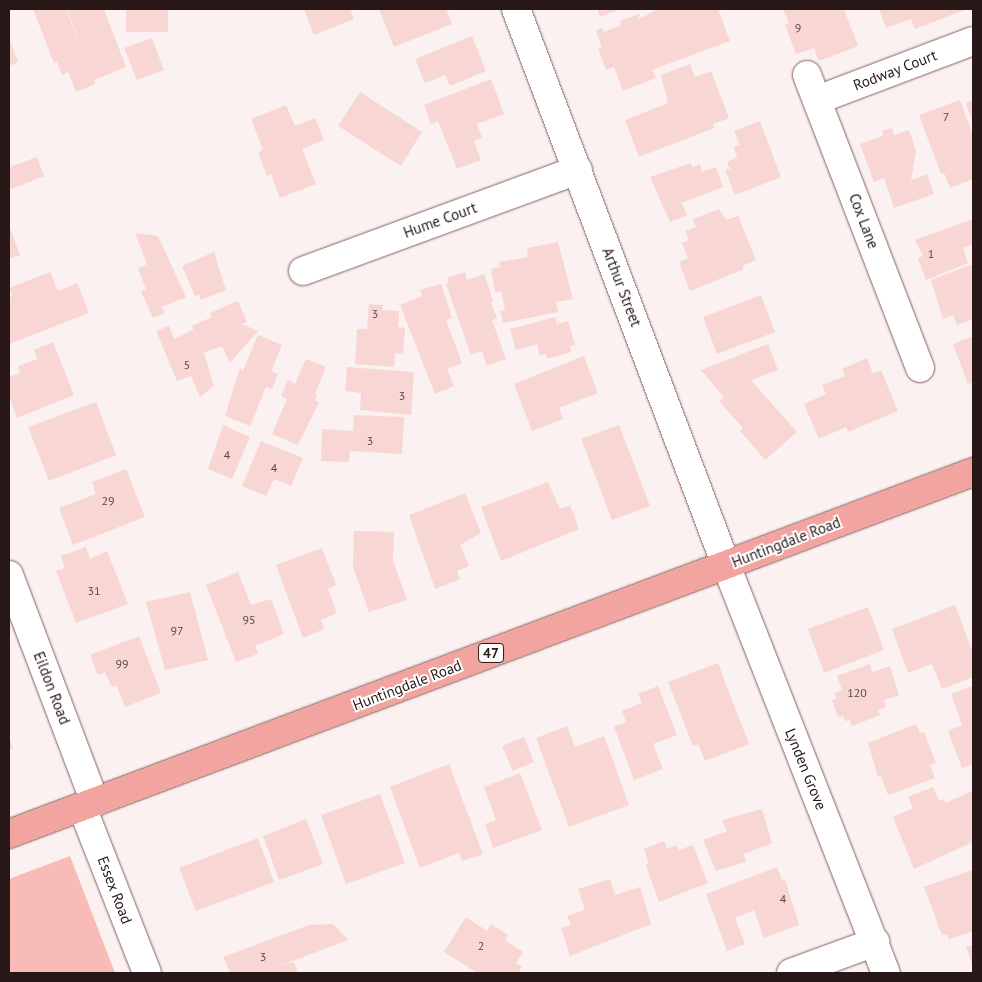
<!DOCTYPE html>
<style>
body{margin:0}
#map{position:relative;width:982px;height:982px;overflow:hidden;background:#fbf1f1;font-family:"PT Sans",sans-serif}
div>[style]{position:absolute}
.green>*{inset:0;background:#f9bbb5}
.building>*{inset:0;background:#f7d6d3}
.roads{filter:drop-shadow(0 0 1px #855f5c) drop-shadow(0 0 1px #855f5c)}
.minor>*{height:28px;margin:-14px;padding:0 14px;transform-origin:14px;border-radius:14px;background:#fff}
.primary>*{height:28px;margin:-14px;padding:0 14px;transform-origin:14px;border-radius:14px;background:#f2a4a1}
span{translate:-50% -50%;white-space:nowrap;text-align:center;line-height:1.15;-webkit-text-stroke:4px #fff;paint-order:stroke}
.number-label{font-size:12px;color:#5b4846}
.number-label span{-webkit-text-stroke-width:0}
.shield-label span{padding:1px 4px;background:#fff;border:1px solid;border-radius:4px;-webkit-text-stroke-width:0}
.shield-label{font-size:14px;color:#271817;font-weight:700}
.street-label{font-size:15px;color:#271817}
.frame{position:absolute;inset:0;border:10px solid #271817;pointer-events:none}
</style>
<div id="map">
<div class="green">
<div style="clip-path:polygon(70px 856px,115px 973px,9px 973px,9px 879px)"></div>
</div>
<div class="building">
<div style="clip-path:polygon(33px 9px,66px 9px,85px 58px,67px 9px,104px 9px,126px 67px,94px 80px,95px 84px,76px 92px,68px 72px,62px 75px,57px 62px,54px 63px)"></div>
<div style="clip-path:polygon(126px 9px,168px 9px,168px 32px,126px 32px)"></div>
<div style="clip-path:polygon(304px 9px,350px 9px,354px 19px,314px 35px)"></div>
<div style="clip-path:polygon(379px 9px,446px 9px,452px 24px,394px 47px)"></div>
<div style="clip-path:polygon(597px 9px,621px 9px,600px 17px)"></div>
<div style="clip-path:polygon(658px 9px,718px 9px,730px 41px,652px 70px,656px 78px,623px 91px,614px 67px,606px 70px,598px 48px,602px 47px,596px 31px,602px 28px,604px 32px,621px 25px,620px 21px,639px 14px,639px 19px)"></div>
<div style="clip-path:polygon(783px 9px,844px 9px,858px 46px,819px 61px,814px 48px,796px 54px,785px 25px,789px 23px)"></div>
<div style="clip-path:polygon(879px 9px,967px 9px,915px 29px,911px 19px,886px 28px)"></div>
<div style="clip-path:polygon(472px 36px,486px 71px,450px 86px,445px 75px,425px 83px,415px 59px)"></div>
<div style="clip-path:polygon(9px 38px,18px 62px,9px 66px)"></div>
<div style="clip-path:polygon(152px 38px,164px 70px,137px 80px,124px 48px)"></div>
<div style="clip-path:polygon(690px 64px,695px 77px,711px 71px,729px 118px,713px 124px,714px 128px,639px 157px,625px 120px,668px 103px,661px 75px)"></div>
<div style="clip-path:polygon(491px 79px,504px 114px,477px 124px,482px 138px,474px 141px,481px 160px,457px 169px,438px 121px,431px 124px,424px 105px)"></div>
<div style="clip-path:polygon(360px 92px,422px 132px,401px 166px,338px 126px)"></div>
<div style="clip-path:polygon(960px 100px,973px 135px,973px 179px,950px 188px,944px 173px,941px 174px,919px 115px)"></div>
<div style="clip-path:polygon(973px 100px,973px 124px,966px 103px)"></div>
<div style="clip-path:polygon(286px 105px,295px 126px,315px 118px,324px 140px,302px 149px,316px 184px,280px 198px,271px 174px,267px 176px,258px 153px,263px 150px,251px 119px)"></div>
<div style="clip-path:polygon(760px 121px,781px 177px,735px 195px,725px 170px,730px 169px,727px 162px,737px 158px,734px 147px,740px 145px,734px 131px)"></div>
<div style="clip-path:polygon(892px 128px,894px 135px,909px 130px,916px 151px,911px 180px,927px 174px,934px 194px,894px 208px,884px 178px,874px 182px,860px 144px,883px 136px,882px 131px)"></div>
<div style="clip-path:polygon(37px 157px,44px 176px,9px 190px,9px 164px,10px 167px)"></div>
<div style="clip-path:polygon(691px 163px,692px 167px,700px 164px,702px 172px,716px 167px,723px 187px,682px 203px,687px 215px,670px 222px,650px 177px)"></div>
<div style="clip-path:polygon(719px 209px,726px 220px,738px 216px,756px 260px,742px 266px,744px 269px,690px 291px,679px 262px,688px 258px,682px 243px,689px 240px,685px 231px,696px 227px,693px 219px)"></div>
<div style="clip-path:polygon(973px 219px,973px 244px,963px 248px,968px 263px,926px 280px,918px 258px,923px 256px,915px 240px)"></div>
<div style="clip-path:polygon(9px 225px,20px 255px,9px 259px)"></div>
<div style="clip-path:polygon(135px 233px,158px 236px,186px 297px,162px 307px,165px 313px,153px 318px,141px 291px,146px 289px,138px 269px,147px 264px)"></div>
<div style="clip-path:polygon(558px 242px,573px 299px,556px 302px,558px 312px,503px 323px,500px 311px,505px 310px,501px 291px,495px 292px,491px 269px,500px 267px,499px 262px,528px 257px,527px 248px)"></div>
<div style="clip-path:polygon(214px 252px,226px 290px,201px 300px,199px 294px,195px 296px,182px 266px)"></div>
<div style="clip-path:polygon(973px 264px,973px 319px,957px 325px,953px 315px,943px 319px,931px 280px)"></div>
<div style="clip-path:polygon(50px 272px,58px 291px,77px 283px,89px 313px,9px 344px,9px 298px,12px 296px,9px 288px)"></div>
<div style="clip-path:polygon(465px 272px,467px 280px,484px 274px,493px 300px,491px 303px,497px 318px,492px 320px,506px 359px,487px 366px,482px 351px,471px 355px,446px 284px,449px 283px,447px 278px)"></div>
<div style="clip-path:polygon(441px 284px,452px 318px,446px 320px,462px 363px,447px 369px,454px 386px,435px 394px,400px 305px,422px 296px,420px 290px)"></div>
<div style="clip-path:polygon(761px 295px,775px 332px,717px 354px,703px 317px)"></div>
<div style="clip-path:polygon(238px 301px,247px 322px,242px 324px,258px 331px,230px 363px,222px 346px,204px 353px,214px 386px,200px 397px,191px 376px,177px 381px,156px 331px,169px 326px,174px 339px,193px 330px,198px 341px,192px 326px,212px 317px,210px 313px)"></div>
<div style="clip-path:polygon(369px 304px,383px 305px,382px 310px,399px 311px,398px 327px,405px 328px,403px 354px,395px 353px,394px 367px,355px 364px,357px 329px,367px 329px)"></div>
<div style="clip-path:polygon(555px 317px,557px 324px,568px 321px,575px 345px,570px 346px,571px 352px,547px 359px,546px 354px,540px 356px,537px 344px,516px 350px,510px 329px)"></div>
<div style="clip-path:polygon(258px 335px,282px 345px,271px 371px,278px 374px,272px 389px,266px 387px,250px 426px,225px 416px,240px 368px,243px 371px)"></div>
<div style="clip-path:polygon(973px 336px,973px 382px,968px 384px,953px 344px)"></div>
<div style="clip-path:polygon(53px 342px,74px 395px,17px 418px,9px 396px,9px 377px,20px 373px,18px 366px,37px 359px,34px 350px)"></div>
<div style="clip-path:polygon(768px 344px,778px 370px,751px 380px,797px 432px,765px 460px,740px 431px,743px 428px,719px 401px,724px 397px,701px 370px)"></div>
<div style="clip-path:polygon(584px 356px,598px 393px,559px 408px,563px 419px,532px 431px,514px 384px)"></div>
<div style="clip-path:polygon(867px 358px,873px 374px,881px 370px,898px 411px,848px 432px,846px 427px,819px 439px,804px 404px,826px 394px,822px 385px,845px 376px,842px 369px)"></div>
<div style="clip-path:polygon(306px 359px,326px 367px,315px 394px,317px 396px,315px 401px,319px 402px,298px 445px,272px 434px,287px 399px,281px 396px,288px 380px,295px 384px)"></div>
<div style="clip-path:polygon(347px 367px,414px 372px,411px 415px,360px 410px,361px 393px,345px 391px)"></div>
<div style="clip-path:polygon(96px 402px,116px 455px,49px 481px,28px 427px)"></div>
<div style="clip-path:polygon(354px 415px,404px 417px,402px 454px,350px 451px,349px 462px,321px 461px,322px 429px,353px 431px)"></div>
<div style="clip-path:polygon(223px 425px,250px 437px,232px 479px,208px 469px)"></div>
<div style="clip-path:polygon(619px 425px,650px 506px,612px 520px,581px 439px)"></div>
<div style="clip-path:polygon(261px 441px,303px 458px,291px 486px,274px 479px,266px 496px,242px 486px)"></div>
<div style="clip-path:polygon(126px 469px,145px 517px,73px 545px,59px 508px,96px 494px,92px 482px)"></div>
<div style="clip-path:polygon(548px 482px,560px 509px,570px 505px,579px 529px,501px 561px,481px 507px)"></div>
<div style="clip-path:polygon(465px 493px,481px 533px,460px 545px,469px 566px,457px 571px,460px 579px,435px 589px,409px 515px)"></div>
<div style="clip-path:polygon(354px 531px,394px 532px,393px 561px,407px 600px,369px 612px,353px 567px)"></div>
<div style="clip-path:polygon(86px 547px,90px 559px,107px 551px,128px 604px,76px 623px,56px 571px,65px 568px,61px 556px)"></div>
<div style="clip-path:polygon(322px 548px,336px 585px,328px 589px,337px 613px,321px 620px,324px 629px,303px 638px,276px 565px)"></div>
<div style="clip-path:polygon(238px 572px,251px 605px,271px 599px,284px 634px,255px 646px,258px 654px,236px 662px,206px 585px)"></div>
<div style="clip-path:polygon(190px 592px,208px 660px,165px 670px,146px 602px)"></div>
<div style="clip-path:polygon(955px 605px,973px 653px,973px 677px,942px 689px,932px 664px,908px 673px,892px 629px)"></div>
<div style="clip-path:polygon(868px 607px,884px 650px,824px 673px,808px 629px)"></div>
<div style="clip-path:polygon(139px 636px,161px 693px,125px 707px,116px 685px,112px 687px,105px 672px,98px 675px,90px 655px)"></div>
<div style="clip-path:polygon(718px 663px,749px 744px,705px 761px,698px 744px,693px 746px,668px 682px)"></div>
<div style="clip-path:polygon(870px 664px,872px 672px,890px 666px,899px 695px,884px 700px,886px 707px,878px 710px,880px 715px,852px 726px,850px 720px,845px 721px,843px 716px,838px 717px,832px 700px,836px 699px,835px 693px,842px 690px,837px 676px)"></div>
<div style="clip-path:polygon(658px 686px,677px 735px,653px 744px,663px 769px,634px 780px,614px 727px,626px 722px,622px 711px,642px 703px,638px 694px)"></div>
<div style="clip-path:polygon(973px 686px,973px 764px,962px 768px,948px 731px,962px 725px,951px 694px)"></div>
<div style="clip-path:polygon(916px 724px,920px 733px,924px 732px,936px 763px,930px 765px,935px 778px,888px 795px,881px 776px,878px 777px,868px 743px)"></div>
<div style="clip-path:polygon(567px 726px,575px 747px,604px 736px,629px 805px,569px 827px,536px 738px)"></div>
<div style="clip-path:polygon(9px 736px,13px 748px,9px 750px)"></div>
<div style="clip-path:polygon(524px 737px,534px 762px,513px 771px,502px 746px)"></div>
<div style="clip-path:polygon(449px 764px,483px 854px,462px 861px,459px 853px,420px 868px,390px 787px)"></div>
<div style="clip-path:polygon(520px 773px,542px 830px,493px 848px,485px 824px,496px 820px,484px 787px)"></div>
<div style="clip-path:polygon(933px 787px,939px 801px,944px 799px,945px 803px,973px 791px,973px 842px,914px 869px,893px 817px,913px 808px,908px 797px)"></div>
<div style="clip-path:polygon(380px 794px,405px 863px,346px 884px,321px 815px)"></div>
<div style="clip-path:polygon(762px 809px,772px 843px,744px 854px,746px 862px,716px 871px,703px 840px,727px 831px,722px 820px)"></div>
<div style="clip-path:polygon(306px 819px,323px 864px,279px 880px,263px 836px)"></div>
<div style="clip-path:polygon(258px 838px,274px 882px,196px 911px,179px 868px)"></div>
<div style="clip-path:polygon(664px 841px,667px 849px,676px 845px,679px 850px,693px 845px,708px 883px,659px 902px,646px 865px,649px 864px,644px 849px)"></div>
<div style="clip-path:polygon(777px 867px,782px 880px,785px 879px,799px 925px,764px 938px,754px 910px,735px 918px,745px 944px,727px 951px,706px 894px)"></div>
<div style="clip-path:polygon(972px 870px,972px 931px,949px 940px,947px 934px,942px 935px,924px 887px)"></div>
<div style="clip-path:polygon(610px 879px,615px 895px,640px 887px,651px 924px,570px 956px,561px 928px,571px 925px,567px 916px,585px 910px,578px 889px)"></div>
<div style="clip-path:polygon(466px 917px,487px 931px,491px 924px,508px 935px,505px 940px,523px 952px,516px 963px,522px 967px,518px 973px,477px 973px,444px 952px)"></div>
<div style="clip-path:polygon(333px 924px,348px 940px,277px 967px,294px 962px,298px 973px,230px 973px,223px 957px,309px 925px)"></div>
<div style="clip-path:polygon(973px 945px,973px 966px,966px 947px)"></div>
</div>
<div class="roads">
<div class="minor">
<div style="left:516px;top:9px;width:594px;rotate:69.31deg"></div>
<div style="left:726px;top:565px;width:438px;rotate:68.6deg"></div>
<div style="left:807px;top:75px;width:314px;rotate:68.9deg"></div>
<div style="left:817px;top:100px;width:167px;rotate:-20.7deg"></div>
<div style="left:303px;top:271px;width:293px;rotate:-20.2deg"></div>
<div style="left:9px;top:575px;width:243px;rotate:69.3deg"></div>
<div style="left:82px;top:807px;width:178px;rotate:68.6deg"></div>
<div style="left:791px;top:973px;width:90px;rotate:-20.3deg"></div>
</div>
<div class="primary">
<div style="left:9px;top:834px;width:1030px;rotate:-20.58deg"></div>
</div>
</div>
<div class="number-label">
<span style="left:798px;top:28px">9</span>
<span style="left:946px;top:117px">7</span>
<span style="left:931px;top:254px">1</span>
<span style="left:375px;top:314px">3</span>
<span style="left:187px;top:365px">5</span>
<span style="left:402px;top:396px">3</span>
<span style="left:370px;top:441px">3</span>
<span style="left:227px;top:455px">4</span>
<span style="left:274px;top:468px">4</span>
<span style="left:108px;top:501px">29</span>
<span style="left:94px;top:591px">31</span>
<span style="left:249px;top:620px">95</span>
<span style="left:177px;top:631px">97</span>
<span style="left:122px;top:664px">99</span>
<span style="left:857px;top:693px">120</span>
<span style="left:783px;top:899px">4</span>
<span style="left:481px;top:946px">2</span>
<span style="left:263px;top:957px">3</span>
</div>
<div class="shield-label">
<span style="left:491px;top:653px">47</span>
</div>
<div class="street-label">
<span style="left:895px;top:70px;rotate:-21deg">Rodway Court</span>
<span style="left:440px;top:220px;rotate:-20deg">Hume Court</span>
<span style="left:864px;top:221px;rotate:69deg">Cox Lane</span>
<span style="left:622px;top:287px;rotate:69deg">Arthur Street</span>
<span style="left:786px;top:542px;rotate:-21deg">Huntingdale Road</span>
<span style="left:407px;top:685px;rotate:-21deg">Huntingdale Road</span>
<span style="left:52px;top:688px;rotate:69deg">Eildon Road</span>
<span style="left:806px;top:769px;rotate:68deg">Lynden Grove</span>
<span style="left:115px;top:890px;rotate:69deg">Essex Road</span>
</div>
<div class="frame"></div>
</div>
